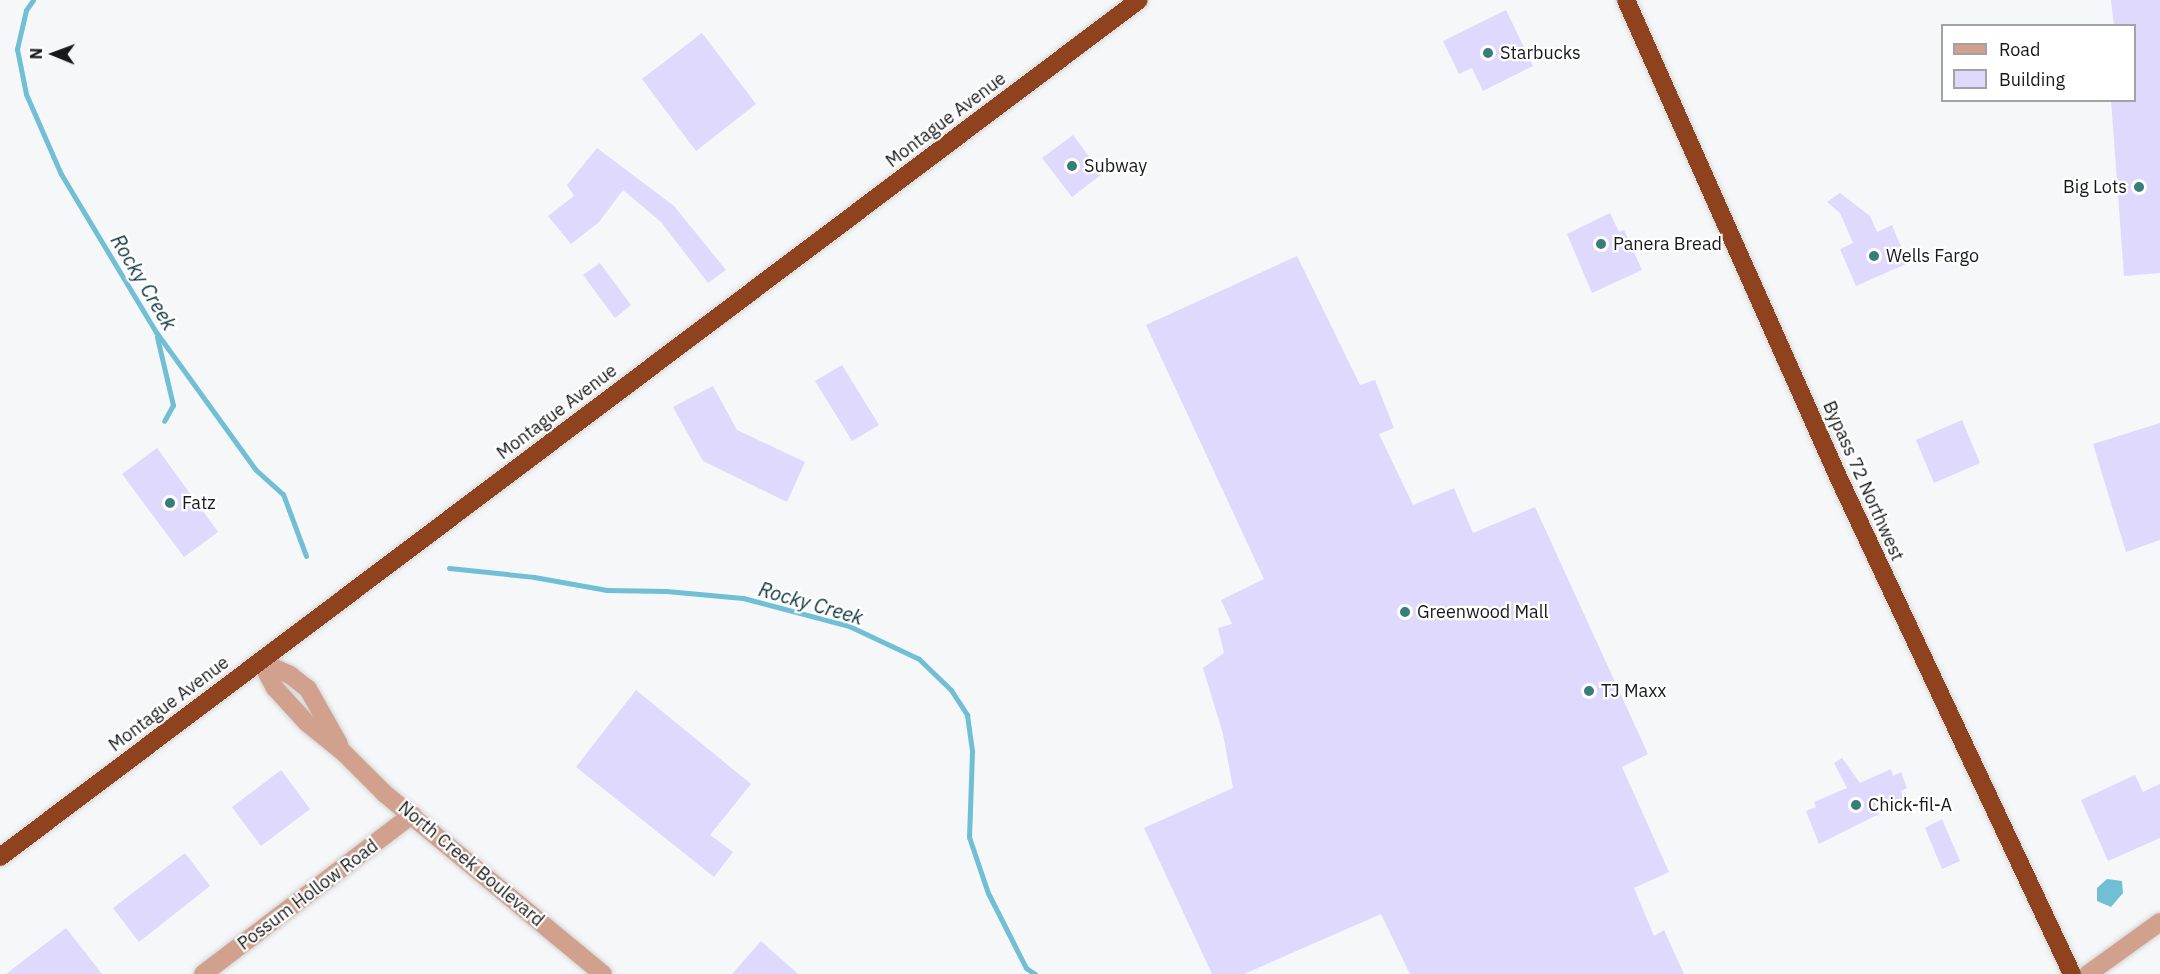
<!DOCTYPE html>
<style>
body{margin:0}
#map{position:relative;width:2160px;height:974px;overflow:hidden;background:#f6f7f9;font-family:"IBM Plex Sans",sans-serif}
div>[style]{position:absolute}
.water>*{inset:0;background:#70bfd4}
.stream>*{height:5px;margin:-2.5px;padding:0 2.5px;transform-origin:2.5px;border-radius:2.5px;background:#70bfd4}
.building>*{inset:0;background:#ded9fd}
.roads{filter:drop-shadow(0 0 2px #d2d3d5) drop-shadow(0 0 2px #d2d3d5)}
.street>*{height:18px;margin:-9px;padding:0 9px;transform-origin:9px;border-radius:9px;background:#d2a18d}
.highway>*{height:18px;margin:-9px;padding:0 9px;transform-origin:9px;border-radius:9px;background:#8e421e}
.dots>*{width:16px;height:16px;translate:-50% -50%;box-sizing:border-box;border:3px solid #fff;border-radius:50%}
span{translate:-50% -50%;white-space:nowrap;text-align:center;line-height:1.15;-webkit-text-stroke:4.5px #fff;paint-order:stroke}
.poi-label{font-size:18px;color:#181919}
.left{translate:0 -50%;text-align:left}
.right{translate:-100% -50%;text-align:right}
.street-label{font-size:18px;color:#181919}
.water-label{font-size:20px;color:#0d343d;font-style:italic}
.legend{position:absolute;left:1941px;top:24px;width:195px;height:78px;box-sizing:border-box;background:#fff;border:2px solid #a3a3a3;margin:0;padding:8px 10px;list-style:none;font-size:18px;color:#181919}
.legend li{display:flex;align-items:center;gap:12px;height:30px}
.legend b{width:30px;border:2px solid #a3a3a3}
.north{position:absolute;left:24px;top:24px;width:60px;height:60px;-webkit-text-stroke:4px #fff;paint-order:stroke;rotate:271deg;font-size:16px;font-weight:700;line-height:24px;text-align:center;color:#181919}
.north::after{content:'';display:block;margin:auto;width:21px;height:27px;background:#181919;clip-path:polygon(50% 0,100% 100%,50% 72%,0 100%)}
</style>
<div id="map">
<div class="water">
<div style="clip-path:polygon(2107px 879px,2122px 881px,2123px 893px,2111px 907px,2097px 901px,2097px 888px)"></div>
</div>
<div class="stream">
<div style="left:33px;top:0;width:12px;rotate:125deg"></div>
<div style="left:26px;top:10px;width:40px;rotate:103deg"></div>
<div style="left:17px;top:49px;width:46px;rotate:78.7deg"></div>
<div style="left:26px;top:94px;width:87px;rotate:66.4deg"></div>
<div style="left:61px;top:174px;width:184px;rotate:59deg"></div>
<div style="left:156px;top:332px;width:170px;rotate:54.1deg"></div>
<div style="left:256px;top:470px;width:36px;rotate:42deg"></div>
<div style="left:283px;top:494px;width:66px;rotate:69.6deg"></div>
<div style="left:157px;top:337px;width:70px;rotate:76.8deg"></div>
<div style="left:173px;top:405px;width:18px;rotate:119deg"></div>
<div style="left:449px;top:568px;width:85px;rotate:6deg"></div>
<div style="left:534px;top:577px;width:74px;rotate:10.1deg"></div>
<div style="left:607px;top:590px;width:59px;rotate:1deg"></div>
<div style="left:666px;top:591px;width:77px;rotate:5.2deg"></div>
<div style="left:743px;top:598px;width:110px;rotate:14.8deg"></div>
<div style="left:849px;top:626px;width:77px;rotate:25.2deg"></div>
<div style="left:919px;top:659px;width:45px;rotate:44.1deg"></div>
<div style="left:951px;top:690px;width:30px;rotate:57deg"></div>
<div style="left:967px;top:715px;width:37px;rotate:82deg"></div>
<div style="left:972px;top:752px;width:85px;rotate:92deg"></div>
<div style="left:969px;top:837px;width:59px;rotate:71.3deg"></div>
<div style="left:988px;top:893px;width:84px;rotate:63.1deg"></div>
<div style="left:1026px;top:968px;width:11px;rotate:34deg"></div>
</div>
<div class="building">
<div style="clip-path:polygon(2111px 0,2160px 0,2160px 273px,2124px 276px,2111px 100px,2134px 100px,2134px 26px,2114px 26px)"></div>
<div style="clip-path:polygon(1506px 10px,1533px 66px,1483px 91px,1472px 68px,1459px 74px,1443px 41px)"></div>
<div style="clip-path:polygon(702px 33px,756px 104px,696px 151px,642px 79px)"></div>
<div style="clip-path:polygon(1073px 135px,1102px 174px,1072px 197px,1042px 158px)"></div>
<div style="clip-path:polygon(597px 148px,674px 206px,726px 270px,708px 283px,661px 222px,623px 190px,599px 222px,571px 244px,548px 216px,574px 196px,567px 185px)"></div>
<div style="clip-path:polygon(1840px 193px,1870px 216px,1877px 232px,1892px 225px,1908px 263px,1856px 286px,1840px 249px,1853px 243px,1840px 213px,1827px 202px)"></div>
<div style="clip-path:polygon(1610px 213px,1619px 232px,1624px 230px,1642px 270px,1592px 293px,1567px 234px)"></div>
<div style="clip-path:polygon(1297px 256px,1360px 385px,1375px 380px,1394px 428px,1379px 434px,1413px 505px,1454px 488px,1473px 533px,1535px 507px,1648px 754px,1622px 767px,1669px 872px,1634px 888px,1654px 936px,1664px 930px,1684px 974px,1410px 974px,1381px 914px,1244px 974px,1212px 974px,1144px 828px,1233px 788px,1223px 734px,1203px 668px,1224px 653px,1218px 628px,1232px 624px,1221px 600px,1264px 579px,1146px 325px)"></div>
<div style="clip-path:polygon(600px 263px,631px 305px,615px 318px,583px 275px)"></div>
<div style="clip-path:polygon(842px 365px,879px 425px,852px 441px,815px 381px)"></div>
<div style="clip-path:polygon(713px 386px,737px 430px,805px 462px,787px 502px,703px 461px,673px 407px)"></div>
<div style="clip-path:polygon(1962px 420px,1980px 463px,1934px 483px,1916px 440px)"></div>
<div style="clip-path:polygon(2160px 423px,2160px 540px,2126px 552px,2093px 444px)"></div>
<div style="clip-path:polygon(157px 448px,218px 532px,184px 557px,122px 474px)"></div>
<div style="clip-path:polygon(636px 690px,751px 784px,710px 835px,733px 852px,714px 877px,576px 767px)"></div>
<div style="clip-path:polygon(1842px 758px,1860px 783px,1891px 769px,1893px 776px,1901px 772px,1907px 788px,1901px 791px,1905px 801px,1819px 844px,1806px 811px,1816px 807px,1814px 802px,1847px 788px,1834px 763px)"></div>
<div style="clip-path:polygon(281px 770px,310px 809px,261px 846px,232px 807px)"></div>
<div style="clip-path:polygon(2135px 775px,2143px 792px,2160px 784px,2160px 838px,2108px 861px,2081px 800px)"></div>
<div style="clip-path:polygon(1942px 819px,1960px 861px,1942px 869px,1925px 828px)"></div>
<div style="clip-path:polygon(185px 853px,210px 886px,139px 942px,113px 908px)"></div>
<div style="clip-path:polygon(66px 928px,102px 974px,6px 974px)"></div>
<div style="clip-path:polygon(761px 941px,798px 974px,732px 974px)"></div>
</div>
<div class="roads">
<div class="street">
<div style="left:261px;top:662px;width:30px;rotate:62deg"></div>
<div style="left:275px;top:688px;width:47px;rotate:47.6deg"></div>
<div style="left:307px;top:723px;width:45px;rotate:38.7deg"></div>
<div style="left:342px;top:751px;width:59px;rotate:45deg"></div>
<div style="left:384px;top:793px;width:284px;rotate:39.6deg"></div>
<div style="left:261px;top:662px;width:32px;rotate:24deg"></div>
<div style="left:290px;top:675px;width:23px;rotate:38deg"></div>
<div style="left:308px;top:689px;width:63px;rotate:60.6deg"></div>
<div style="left:203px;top:974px;width:263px;rotate:-37.3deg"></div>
<div style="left:2088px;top:974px;width:89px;rotate:-35.8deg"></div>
</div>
<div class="highway">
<div style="left:1626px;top:0;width:526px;rotate:66.02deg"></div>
<div style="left:1840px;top:481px;width:545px;rotate:64.8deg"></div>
<div style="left:0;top:857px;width:1425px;rotate:-36.96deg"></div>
</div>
</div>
<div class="dots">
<div style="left:1488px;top:53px;background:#367e7a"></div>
<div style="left:1072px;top:166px;background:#367e7a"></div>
<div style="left:2139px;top:187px;background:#367e7a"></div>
<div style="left:1601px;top:244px;background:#367e7a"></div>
<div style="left:1874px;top:256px;background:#367e7a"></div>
<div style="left:170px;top:503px;background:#367e7a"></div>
<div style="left:1405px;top:612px;background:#367e7a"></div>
<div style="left:1589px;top:691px;background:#367e7a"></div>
<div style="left:1856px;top:805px;background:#367e7a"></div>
</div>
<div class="poi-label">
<span class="left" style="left:1500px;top:53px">Starbucks</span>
<span class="left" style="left:1084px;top:166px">Subway</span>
<span class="right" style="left:2127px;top:187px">Big Lots</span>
<span class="left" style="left:1613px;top:244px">Panera Bread</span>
<span class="left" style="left:1886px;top:256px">Wells Fargo</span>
<span class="left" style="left:182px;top:503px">Fatz</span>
<span class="left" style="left:1417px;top:612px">Greenwood Mall</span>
<span class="left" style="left:1601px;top:691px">TJ Maxx</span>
<span class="left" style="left:1868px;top:805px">Chick-fil-A</span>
</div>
<div class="street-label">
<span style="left:946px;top:120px;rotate:-37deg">Montague Avenue</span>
<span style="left:557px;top:412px;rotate:-37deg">Montague Avenue</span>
<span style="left:1863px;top:481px;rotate:66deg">Bypass 72 Northwest</span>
<span style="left:169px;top:704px;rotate:-37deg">Montague Avenue</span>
<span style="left:471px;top:864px;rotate:40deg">North Creek Boulevard</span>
<span style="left:308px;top:895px;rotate:-37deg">Possum Hollow Road</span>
</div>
<div class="water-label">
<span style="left:144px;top:282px;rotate:59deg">Rocky Creek</span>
<span style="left:811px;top:603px;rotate:16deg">Rocky Creek</span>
</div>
<ul class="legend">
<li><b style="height:8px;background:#d2a18d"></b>Road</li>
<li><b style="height:16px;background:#ded9fd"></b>Building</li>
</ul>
<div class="north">N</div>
</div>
